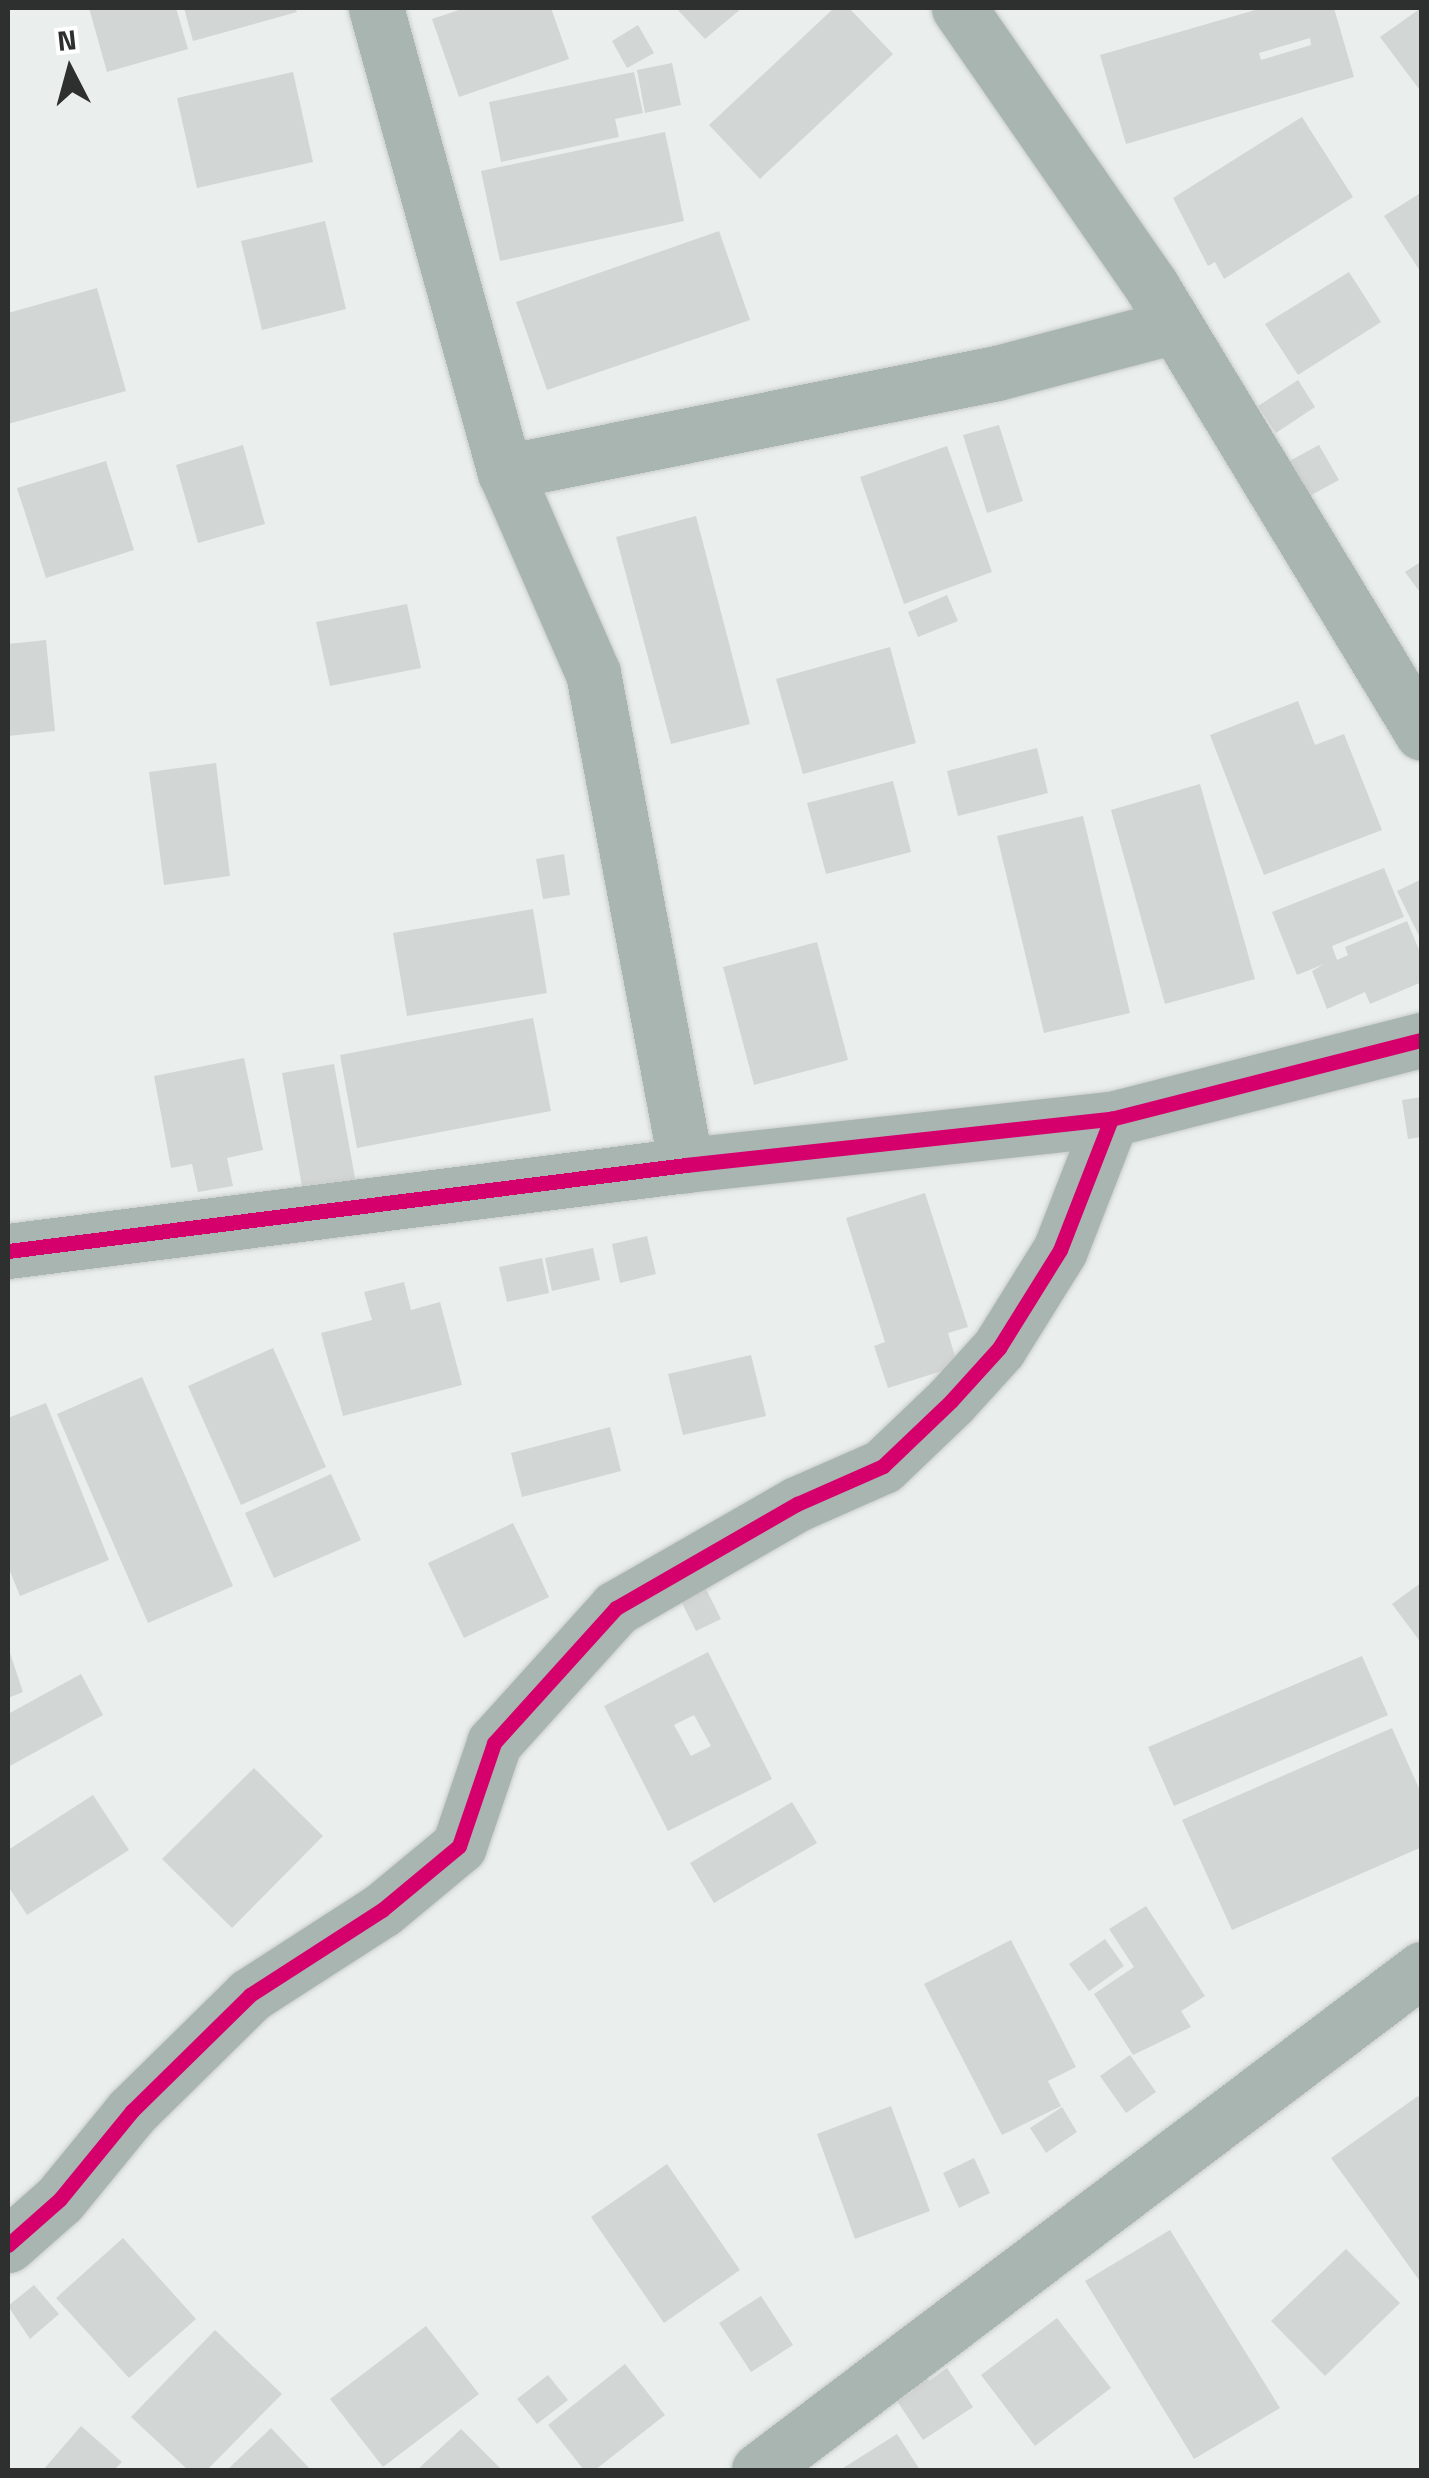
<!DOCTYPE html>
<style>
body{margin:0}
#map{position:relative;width:1429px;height:2478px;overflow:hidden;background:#eaefed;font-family:"Titillium Web",sans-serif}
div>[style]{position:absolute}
.building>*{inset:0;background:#d2d6d4}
.roads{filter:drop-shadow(0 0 2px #c9cccb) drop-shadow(0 0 2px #c9cccb)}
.street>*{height:55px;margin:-27.5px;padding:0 27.5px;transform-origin:27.5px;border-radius:27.5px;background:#a9b5b0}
.cycleway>*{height:15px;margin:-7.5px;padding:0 7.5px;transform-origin:7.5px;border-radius:7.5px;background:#d6006c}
span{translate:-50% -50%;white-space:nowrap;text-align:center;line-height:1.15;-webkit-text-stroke:9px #fff;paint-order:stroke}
.frame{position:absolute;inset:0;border:10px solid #2e302f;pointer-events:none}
.north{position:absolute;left:20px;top:20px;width:100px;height:100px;-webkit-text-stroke:8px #fff;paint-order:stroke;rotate:354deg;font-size:28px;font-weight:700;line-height:40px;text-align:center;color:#2e302f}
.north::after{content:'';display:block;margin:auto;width:35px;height:45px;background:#2e302f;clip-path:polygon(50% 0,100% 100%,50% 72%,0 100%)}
</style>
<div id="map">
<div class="building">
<div style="clip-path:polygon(89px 8px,176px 8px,188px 49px,107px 72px)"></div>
<div style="clip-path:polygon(184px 8px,295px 8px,297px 12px,193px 41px)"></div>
<div style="clip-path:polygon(465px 8px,551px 8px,569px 59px,459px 97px,432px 19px)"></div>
<div style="clip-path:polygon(676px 8px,742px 8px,705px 39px)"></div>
<div style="clip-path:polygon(834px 8px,849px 8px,893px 54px,760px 179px,709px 125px)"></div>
<div style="clip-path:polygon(evenodd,1262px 8px,1334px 8px,1354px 77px,1126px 144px,1100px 55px,1262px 8px,1310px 38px,1311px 45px,1261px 60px,1259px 53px,1310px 38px)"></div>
<div style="clip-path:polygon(1421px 8px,1422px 8px,1422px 93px,1380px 37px)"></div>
<div style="clip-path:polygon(638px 25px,654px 53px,627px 68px,612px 41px)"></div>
<div style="clip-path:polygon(672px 63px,681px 105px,645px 113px,637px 70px)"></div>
<div style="clip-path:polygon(293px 72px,313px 162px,197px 188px,177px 98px)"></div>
<div style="clip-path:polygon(634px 72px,643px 113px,615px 119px,619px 137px,501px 162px,489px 102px)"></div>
<div style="clip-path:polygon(1302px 117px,1353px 197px,1224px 279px,1215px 262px,1208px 266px,1173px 198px)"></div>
<div style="clip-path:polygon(665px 132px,684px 221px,500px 261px,481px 171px)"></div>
<div style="clip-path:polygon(1422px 192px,1422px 274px,1384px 216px)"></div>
<div style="clip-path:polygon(325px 221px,346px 309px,262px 330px,241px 241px)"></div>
<div style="clip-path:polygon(719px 231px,750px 320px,547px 390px,516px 302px)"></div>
<div style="clip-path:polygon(1349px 272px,1381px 322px,1298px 375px,1265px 324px)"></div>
<div style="clip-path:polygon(97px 288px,126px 391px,8px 424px,8px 313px)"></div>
<div style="clip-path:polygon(1298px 380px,1315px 407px,1276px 433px,1258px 406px)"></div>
<div style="clip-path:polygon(999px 425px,1023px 501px,987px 513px,963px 435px)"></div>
<div style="clip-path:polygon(243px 445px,265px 524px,198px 543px,176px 465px)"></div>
<div style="clip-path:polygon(1319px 445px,1339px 480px,1304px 499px,1284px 464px)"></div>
<div style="clip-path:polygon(947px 446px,992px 572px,904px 604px,860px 477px)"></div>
<div style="clip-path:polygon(106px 461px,134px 550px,46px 578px,17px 488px)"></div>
<div style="clip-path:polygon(696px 516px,750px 724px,671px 744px,616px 537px)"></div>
<div style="clip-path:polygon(1422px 561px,1422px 595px,1405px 572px)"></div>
<div style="clip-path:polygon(947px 595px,958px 621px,918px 637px,908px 612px)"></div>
<div style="clip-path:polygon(407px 604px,421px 668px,330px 686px,316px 622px)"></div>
<div style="clip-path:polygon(46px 640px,55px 731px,8px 736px,8px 644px)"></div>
<div style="clip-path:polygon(890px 647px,916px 743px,803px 774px,776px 679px)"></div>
<div style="clip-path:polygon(1298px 701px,1315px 745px,1344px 734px,1382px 830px,1264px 875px,1210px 735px)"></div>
<div style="clip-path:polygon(1037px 748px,1048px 793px,958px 816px,947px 771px)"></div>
<div style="clip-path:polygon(216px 763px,230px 876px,164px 885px,149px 772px)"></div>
<div style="clip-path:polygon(893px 781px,911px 852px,826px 874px,807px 803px)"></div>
<div style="clip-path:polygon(1200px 784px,1255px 979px,1165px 1004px,1111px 810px)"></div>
<div style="clip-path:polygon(1083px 816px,1130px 1013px,1044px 1033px,997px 836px)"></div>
<div style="clip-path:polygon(564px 854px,570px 895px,543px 899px,536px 859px)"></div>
<div style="clip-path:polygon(1384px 868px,1404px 917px,1332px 946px,1337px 960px,1348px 955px,1345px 947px,1407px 921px,1422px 957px,1422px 982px,1370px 1004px,1365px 992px,1327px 1009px,1312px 971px,1324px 964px,1297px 975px,1272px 912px)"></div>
<div style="clip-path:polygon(1422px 879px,1422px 942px,1397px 891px)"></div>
<div style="clip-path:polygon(533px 909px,547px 993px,407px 1016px,393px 933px)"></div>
<div style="clip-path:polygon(817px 942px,848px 1060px,754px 1085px,723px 967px)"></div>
<div style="clip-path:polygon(533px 1018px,551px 1111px,357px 1148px,340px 1055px)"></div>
<div style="clip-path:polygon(244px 1058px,263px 1150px,227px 1158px,233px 1186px,198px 1192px,192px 1164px,171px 1168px,154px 1076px)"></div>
<div style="clip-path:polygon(334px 1064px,356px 1183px,303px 1192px,282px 1073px)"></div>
<div style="clip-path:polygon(1422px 1097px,1422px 1137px,1408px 1139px,1402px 1100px)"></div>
<div style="clip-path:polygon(925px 1193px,968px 1327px,948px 1333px,958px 1366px,888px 1388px,874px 1346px,885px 1342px,846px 1218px)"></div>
<div style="clip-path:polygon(647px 1236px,656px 1274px,620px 1283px,612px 1244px)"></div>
<div style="clip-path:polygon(593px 1248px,600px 1280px,552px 1291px,545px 1258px)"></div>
<div style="clip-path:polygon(542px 1258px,549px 1293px,507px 1302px,499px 1267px)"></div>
<div style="clip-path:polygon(404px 1282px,411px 1310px,440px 1302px,462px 1385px,343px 1416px,321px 1333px,372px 1320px,364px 1292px)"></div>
<div style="clip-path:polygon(273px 1348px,326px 1467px,241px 1505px,188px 1386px)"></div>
<div style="clip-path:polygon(751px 1355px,766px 1416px,683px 1435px,668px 1374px)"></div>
<div style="clip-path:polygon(142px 1377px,233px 1586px,148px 1623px,57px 1414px)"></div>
<div style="clip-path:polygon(46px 1403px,109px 1560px,20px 1596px,8px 1566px,8px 1418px)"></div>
<div style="clip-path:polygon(610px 1427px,621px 1471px,522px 1497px,511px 1453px)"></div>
<div style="clip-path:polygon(331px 1474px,361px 1540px,274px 1578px,245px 1513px)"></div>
<div style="clip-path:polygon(513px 1523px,549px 1597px,464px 1638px,428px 1563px)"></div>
<div style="clip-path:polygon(1422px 1582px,1422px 1644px,1392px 1604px)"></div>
<div style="clip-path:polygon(703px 1583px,721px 1619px,696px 1631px,678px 1595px)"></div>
<div style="clip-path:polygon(8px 1647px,23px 1692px,8px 1698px)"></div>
<div style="clip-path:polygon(evenodd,708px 1652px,772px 1779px,668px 1831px,604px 1706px,708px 1652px,694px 1715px,711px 1746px,691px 1756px,674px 1725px,694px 1715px)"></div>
<div style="clip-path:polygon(1362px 1656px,1388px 1715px,1174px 1806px,1148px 1747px)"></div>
<div style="clip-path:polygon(81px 1674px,103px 1715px,8px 1767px,8px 1714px)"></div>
<div style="clip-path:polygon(1392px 1728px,1422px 1795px,1422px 1847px,1232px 1930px,1182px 1820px)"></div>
<div style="clip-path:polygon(254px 1768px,323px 1836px,232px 1928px,162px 1859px)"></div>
<div style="clip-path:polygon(93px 1795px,129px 1850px,27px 1915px,8px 1886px,8px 1850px)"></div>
<div style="clip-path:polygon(792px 1802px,817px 1843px,714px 1903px,690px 1863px)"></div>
<div style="clip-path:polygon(1146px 1906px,1205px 1996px,1181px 2011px,1191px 2027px,1133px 2055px,1094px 1994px,1134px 1967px,1109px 1929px)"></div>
<div style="clip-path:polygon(1105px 1939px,1124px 1966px,1089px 1991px,1069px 1964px)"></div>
<div style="clip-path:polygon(1011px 1940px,1076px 2067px,1048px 2081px,1061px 2106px,1002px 2135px,924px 1984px)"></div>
<div style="clip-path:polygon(1130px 2055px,1156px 2092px,1126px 2113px,1100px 2076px)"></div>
<div style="clip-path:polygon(1418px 2096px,1422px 2101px,1422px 2284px,1331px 2158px)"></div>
<div style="clip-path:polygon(891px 2106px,930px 2211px,855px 2239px,817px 2134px)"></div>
<div style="clip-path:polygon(1062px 2107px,1077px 2132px,1046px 2153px,1030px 2128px)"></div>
<div style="clip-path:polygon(974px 2158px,990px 2193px,959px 2208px,943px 2173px)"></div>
<div style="clip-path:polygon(667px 2164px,740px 2270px,664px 2323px,591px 2217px)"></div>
<div style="clip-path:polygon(1170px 2230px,1280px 2408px,1194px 2459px,1085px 2281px)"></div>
<div style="clip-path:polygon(123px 2238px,196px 2319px,129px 2378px,56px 2298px)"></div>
<div style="clip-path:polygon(1346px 2249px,1400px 2303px,1325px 2376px,1271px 2321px)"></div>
<div style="clip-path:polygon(34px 2285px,59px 2314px,30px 2339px,8px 2306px)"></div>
<div style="clip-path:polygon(761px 2296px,793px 2345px,751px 2372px,719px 2323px)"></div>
<div style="clip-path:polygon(1057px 2318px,1111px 2388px,1035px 2446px,981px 2375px)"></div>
<div style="clip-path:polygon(426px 2326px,479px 2394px,383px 2467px,330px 2399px)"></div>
<div style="clip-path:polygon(215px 2330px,282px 2394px,207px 2470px,188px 2470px,131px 2417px)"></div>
<div style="clip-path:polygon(625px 2364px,665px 2415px,595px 2470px,584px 2470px,548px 2425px)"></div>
<div style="clip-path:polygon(947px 2368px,973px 2407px,923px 2440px,897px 2401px,913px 2391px,907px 2383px,923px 2372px,929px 2381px)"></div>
<div style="clip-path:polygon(548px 2375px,568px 2400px,537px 2424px,517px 2399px)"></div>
<div style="clip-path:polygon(81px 2426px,122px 2462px,114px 2470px,43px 2470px)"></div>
<div style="clip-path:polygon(271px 2428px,311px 2470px,227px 2470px)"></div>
<div style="clip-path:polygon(461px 2429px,502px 2470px,417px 2470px)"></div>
<div style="clip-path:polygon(897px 2434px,920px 2470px,840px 2470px)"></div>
</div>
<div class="roads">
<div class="street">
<div style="left:376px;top:8px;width:482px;rotate:74.5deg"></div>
<div style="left:505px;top:472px;width:219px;rotate:66.4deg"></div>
<div style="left:593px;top:673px;width:501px;rotate:79.3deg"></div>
<div style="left:959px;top:8px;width:339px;rotate:55.3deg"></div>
<div style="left:1152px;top:287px;width:521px;rotate:58.81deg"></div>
<div style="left:505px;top:472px;width:502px;rotate:-11.38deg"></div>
<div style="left:997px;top:373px;width:184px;rotate:-14.8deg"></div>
<div style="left:8px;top:1251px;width:683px;rotate:-7.23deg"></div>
<div style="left:686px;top:1165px;width:427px;rotate:-6.2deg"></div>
<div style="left:1111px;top:1119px;width:321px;rotate:-14.3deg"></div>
<div style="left:8px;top:2245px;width:69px;rotate:-41.5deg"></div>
<div style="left:60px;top:2199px;width:114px;rotate:-50.7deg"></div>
<div style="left:132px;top:2111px;width:165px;rotate:-44.5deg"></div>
<div style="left:250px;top:1995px;width:157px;rotate:-32.8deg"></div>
<div style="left:382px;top:1910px;width:100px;rotate:-39.7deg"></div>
<div style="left:459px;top:1846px;width:109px;rotate:-71.2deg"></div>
<div style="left:494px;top:1743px;width:182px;rotate:-47.9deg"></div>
<div style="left:616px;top:1608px;width:209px;rotate:-29.9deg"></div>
<div style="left:797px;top:1504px;width:94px;rotate:-23.8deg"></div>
<div style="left:883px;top:1466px;width:94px;rotate:-43.7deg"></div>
<div style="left:951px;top:1401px;width:72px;rotate:-47.8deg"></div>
<div style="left:999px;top:1348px;width:115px;rotate:-58.1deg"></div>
<div style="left:1060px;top:1250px;width:141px;rotate:-68.7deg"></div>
<div style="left:759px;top:2470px;width:831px;rotate:-37.08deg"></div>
</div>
</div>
<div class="cycleway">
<div style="left:8px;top:1251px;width:683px;rotate:-7.23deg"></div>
<div style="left:686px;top:1165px;width:427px;rotate:-6.2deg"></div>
<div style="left:1111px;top:1119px;width:321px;rotate:-14.3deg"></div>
<div style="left:8px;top:2245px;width:69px;rotate:-41.5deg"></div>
<div style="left:60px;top:2199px;width:114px;rotate:-50.7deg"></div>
<div style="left:132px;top:2111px;width:165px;rotate:-44.5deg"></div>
<div style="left:250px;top:1995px;width:157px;rotate:-32.8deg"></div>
<div style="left:382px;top:1910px;width:100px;rotate:-39.7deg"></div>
<div style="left:459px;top:1846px;width:109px;rotate:-71.2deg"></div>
<div style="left:494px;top:1743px;width:182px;rotate:-47.9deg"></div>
<div style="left:616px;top:1608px;width:209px;rotate:-29.9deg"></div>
<div style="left:797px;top:1504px;width:94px;rotate:-23.8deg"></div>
<div style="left:883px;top:1466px;width:94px;rotate:-43.7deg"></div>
<div style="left:951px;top:1401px;width:72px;rotate:-47.8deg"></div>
<div style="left:999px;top:1348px;width:115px;rotate:-58.1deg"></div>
<div style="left:1060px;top:1250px;width:141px;rotate:-68.7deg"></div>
</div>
<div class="frame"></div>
<div class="north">N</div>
</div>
